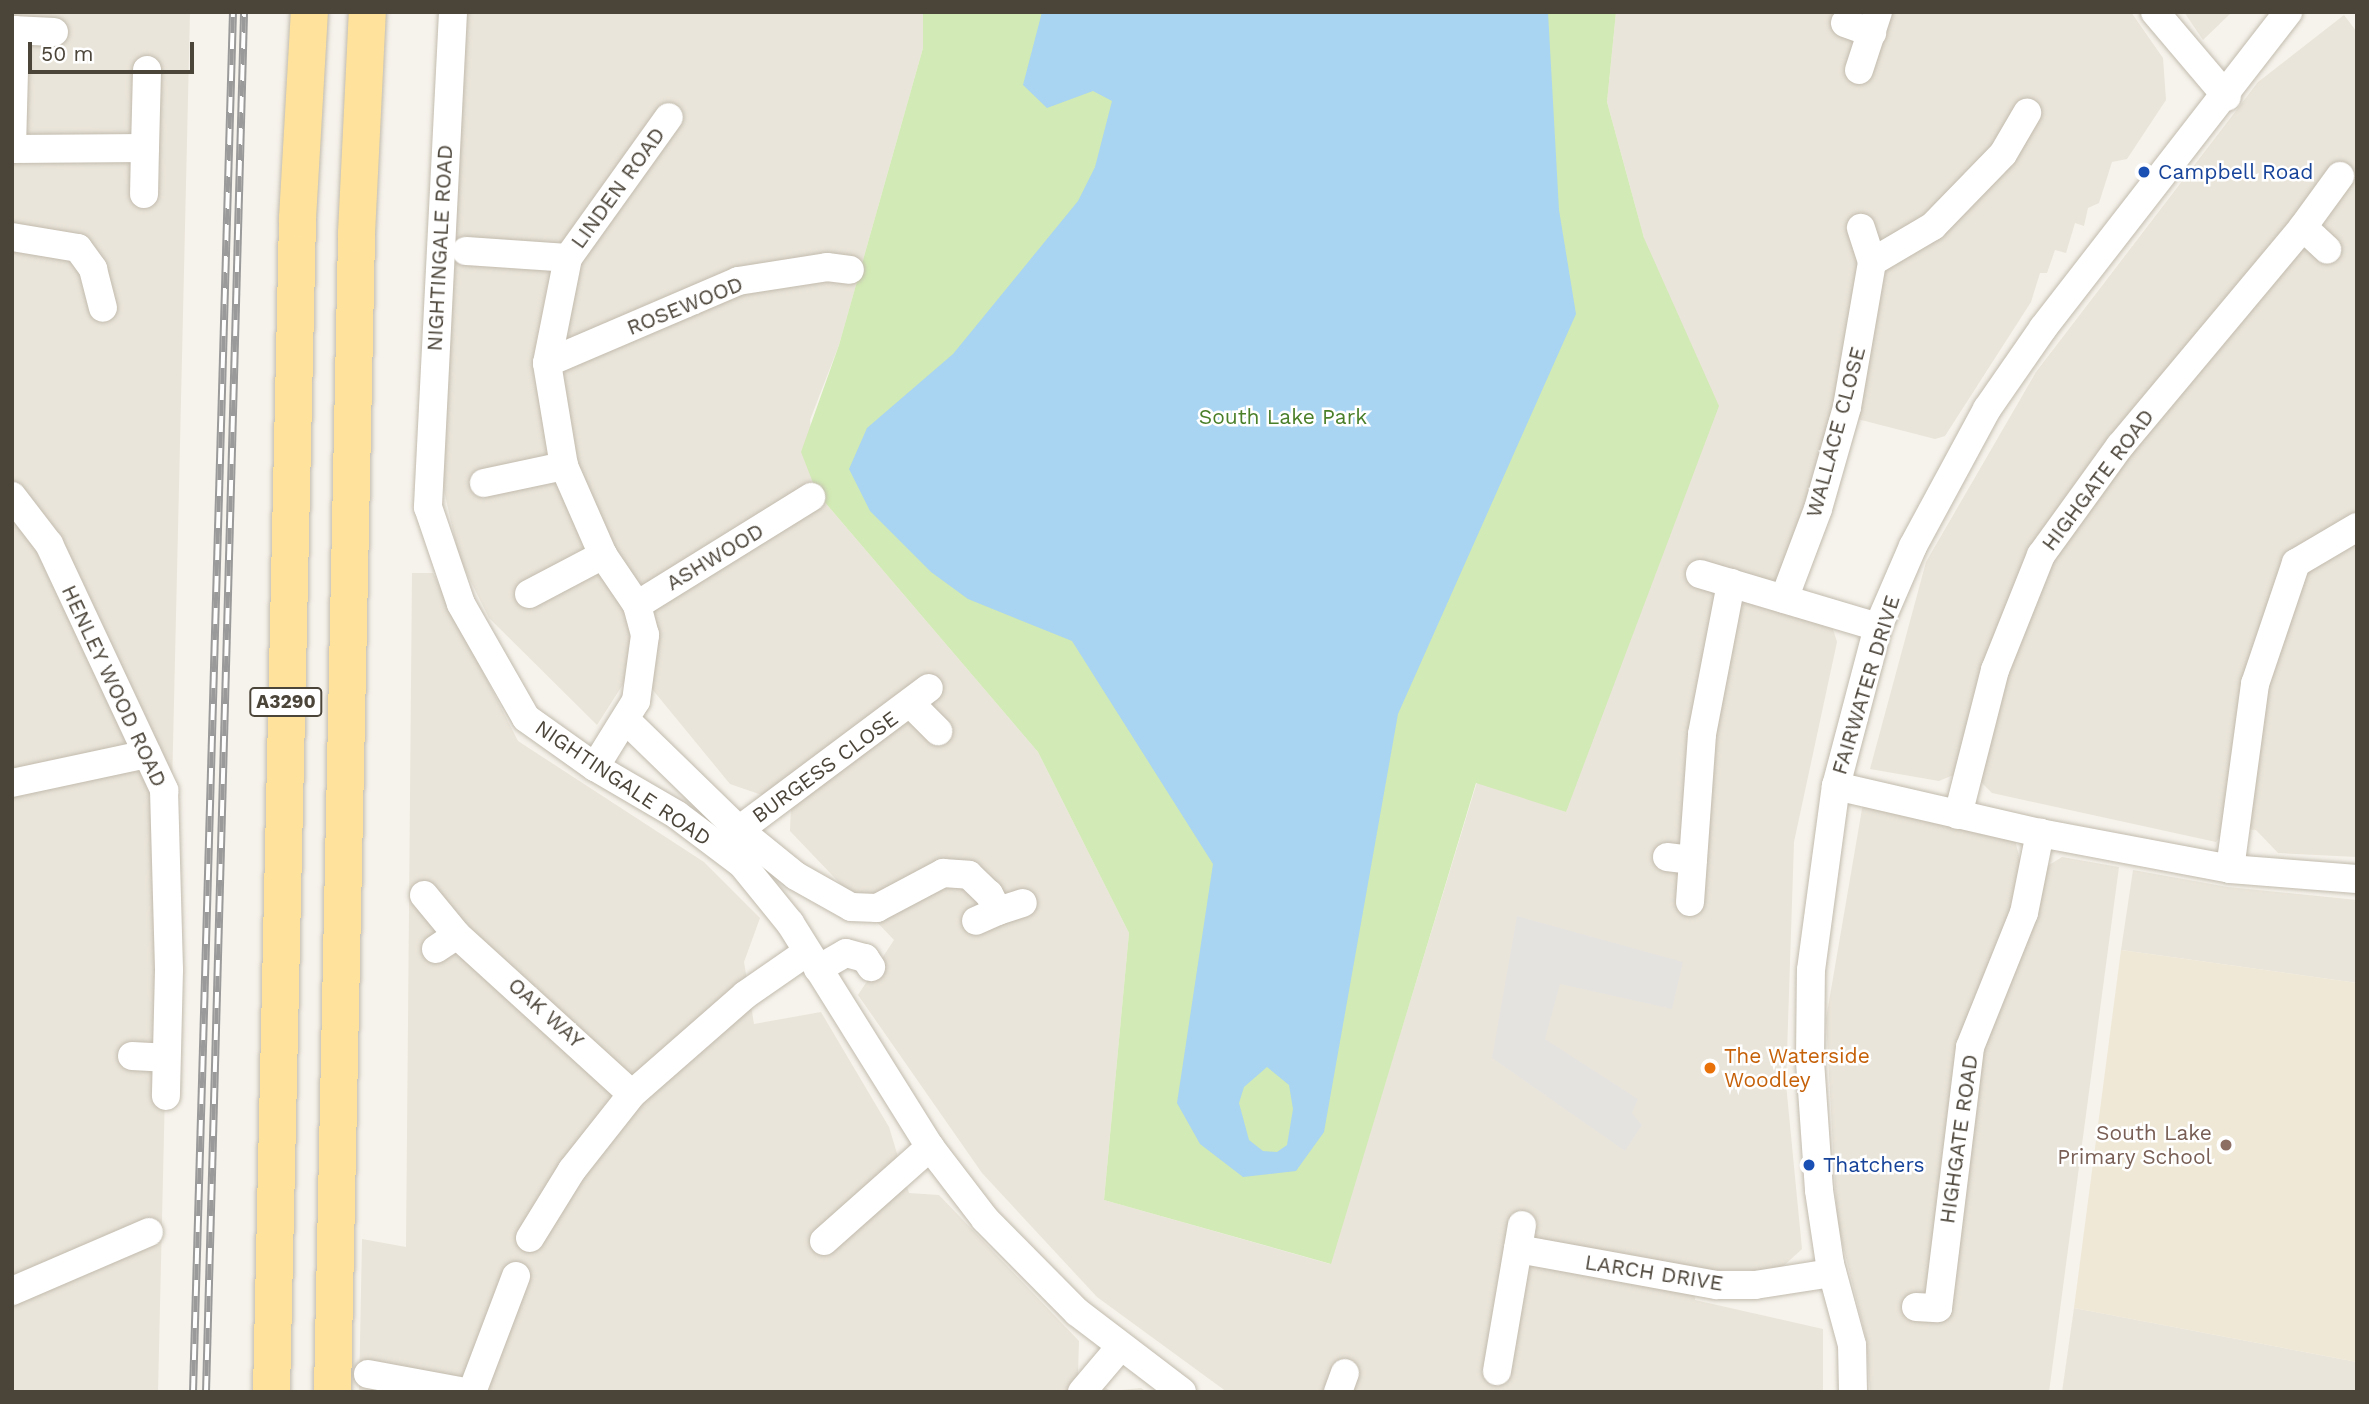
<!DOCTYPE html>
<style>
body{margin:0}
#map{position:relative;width:2369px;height:1404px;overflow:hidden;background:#f6f3ec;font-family:"Work Sans",sans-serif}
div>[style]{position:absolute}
.residential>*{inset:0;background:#eae5da}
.education>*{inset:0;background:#efe8d6}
.green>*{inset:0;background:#d2eab5}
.parking>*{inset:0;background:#e5e3e0}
.water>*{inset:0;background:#a9d4f2}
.roads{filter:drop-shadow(0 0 2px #c2bbae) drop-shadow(0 0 2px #c2bbae)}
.minor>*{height:28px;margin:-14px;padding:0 14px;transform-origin:14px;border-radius:14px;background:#fff}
.major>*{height:37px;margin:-18.5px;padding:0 18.5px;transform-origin:18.5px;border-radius:18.5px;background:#ffe39c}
.rail>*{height:8px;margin-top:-4px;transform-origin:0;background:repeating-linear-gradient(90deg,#fff 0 16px,#9a9a9a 0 32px);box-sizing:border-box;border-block:2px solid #9a9a9a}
.dots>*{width:19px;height:19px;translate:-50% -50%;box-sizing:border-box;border:4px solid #fff;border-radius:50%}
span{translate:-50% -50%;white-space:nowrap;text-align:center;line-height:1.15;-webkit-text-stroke:5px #fff;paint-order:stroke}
.shield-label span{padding:2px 5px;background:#fff;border:2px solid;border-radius:5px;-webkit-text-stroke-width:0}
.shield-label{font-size:19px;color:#4b4439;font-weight:700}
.transit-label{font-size:21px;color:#164399}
.left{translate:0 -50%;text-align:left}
.street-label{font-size:21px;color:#4b4439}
.park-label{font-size:21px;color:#4a7f2a}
.food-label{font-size:21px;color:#c56008}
.education-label{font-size:21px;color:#785e54}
.right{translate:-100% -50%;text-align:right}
.frame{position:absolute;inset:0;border:14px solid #4b4439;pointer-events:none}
.scale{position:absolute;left:28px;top:42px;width:166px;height:32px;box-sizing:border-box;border:4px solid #4b4439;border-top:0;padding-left:9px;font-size:21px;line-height:24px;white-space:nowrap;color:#4b4439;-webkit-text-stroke:5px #fff;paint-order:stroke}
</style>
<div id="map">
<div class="residential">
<div style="clip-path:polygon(12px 12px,190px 12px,158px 1392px,12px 1392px)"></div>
<div style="clip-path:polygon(463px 12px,923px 12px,923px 48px,839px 345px,810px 420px,817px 493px,1038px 752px,1129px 933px,1104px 1200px,1330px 1264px,1477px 782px,1566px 812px,1644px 238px,1607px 102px,1616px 12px,2131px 12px,2163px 58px,2166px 100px,2127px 159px,2112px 162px,2099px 203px,2088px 208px,2084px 226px,2075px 223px,2066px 253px,2055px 250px,2047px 273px,2040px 273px,2031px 302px,1945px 436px,1935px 439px,1834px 413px,1771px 605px,1832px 626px,1837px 642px,1794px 842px,1786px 1084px,1802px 1249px,1779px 1270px,1699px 1270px,1695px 1300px,1823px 1329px,1823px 1392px,1227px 1392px,1097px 1297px,982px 1173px,858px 995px,894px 940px,790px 831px,791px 805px,730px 784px,634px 667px,597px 725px,489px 618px,459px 558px,442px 481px)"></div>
<div style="clip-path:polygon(2184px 12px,2232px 12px,2203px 40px)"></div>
<div style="clip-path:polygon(2344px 15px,2357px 32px,2357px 857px,2278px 853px,2256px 830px,2226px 827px,2216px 842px,1992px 793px,1980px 781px,1951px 776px,1939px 781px,1870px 769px,1926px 562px,2036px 372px,2258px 82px)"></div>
<div style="clip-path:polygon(412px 573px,433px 573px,518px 741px,704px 862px,760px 918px,744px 962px,754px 1024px,821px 1012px,889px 1127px,909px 1193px,939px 1195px,1079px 1341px,1078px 1373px,1111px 1391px,1141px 1388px,1147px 1392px,359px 1392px,362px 1239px,406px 1247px)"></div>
<div style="clip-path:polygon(1863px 803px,2015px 840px,2021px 864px,2046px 867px,2062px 857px,2119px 867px,2049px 1392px,1870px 1392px,1866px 1338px,1837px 1222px,1826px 1019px)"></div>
<div style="clip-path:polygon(2133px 870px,2228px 887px,2357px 900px,2357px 983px,2121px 950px)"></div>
<div style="clip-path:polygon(2074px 1308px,2357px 1362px,2357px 1392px,2062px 1392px)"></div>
</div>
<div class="education">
<div style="clip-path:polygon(2121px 950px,2357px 983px,2357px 1362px,2074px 1308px)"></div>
</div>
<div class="green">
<div style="clip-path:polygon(923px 12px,1616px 12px,1607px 102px,1644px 238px,1719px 406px,1566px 812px,1476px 783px,1331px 1264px,1104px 1200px,1129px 933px,1038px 752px,817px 493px,801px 452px,839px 345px,923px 48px)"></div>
</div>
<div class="parking">
<div style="clip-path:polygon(1517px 916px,1683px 962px,1672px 1009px,1560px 984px,1545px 1039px,1638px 1099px,1632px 1113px,1642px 1125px,1625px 1151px,1492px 1058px)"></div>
</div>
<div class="water">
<div style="clip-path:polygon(evenodd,1042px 12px,1548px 12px,1559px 210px,1576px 314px,1398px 714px,1324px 1132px,1296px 1171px,1243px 1177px,1200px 1144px,1177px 1103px,1213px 864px,1072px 641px,968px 599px,931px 572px,870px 511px,849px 469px,867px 428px,953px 354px,1078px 201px,1095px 167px,1112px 101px,1093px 91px,1047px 108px,1023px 85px,1042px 12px,1267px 1067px,1289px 1085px,1293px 1109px,1287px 1145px,1277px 1152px,1263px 1151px,1249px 1140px,1239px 1103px,1244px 1087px,1267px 1067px)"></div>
</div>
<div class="roads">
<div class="minor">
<div style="left:453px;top:12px;width:496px;rotate:92.9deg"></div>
<div style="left:428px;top:507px;width:102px;rotate:71.2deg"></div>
<div style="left:461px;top:604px;width:131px;rotate:60.3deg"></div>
<div style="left:526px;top:718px;width:85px;rotate:35.4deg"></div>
<div style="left:595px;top:767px;width:95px;rotate:30.3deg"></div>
<div style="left:677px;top:815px;width:81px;rotate:37deg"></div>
<div style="left:742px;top:864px;width:76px;rotate:50.9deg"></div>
<div style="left:790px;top:923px;width:264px;rotate:58deg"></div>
<div style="left:930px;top:1147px;width:91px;rotate:52.6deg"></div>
<div style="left:985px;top:1219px;width:131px;rotate:45.3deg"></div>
<div style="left:1077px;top:1312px;width:132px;rotate:37.3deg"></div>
<div style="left:2155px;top:12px;width:111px;rotate:49.7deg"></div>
<div style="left:1845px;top:23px;width:29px;rotate:20deg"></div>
<div style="left:12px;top:30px;width:42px;rotate:2.7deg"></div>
<div style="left:1859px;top:70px;width:61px;rotate:-71.9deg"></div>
<div style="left:12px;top:148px;width:118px;rotate:-88.5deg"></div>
<div style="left:145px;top:148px;width:78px;rotate:-88.5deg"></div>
<div style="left:12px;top:149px;width:133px;rotate:-0.4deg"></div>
<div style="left:145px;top:148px;width:46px;rotate:91.2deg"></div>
<div style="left:2303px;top:227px;width:33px;rotate:43deg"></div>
<div style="left:12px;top:237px;width:67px;rotate:9.5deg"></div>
<div style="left:78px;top:248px;width:26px;rotate:54deg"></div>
<div style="left:93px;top:269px;width:40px;rotate:75.6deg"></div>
<div style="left:466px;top:251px;width:102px;rotate:3.9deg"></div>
<div style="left:1872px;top:262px;width:71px;rotate:-30.5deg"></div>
<div style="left:1933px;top:226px;width:100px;rotate:-45.8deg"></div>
<div style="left:2003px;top:154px;width:48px;rotate:-59.7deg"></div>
<div style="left:547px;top:363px;width:208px;rotate:-23.2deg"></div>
<div style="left:738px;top:281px;width:90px;rotate:-8.9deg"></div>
<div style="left:827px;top:267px;width:23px;rotate:7deg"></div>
<div style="left:484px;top:483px;width:82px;rotate:-12deg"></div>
<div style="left:12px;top:496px;width:61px;rotate:52.4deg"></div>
<div style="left:49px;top:544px;width:272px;rotate:64.9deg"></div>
<div style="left:164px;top:790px;width:180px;rotate:88.4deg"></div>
<div style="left:169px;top:970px;width:126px;rotate:91.4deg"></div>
<div style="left:1700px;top:574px;width:186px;rotate:16.6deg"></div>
<div style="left:529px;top:594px;width:84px;rotate:-27.8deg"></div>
<div style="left:1784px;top:599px;width:96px;rotate:-69.3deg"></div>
<div style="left:1818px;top:509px;width:106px;rotate:-74.1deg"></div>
<div style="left:1847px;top:407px;width:147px;rotate:-80.2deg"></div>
<div style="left:1872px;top:262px;width:36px;rotate:-108deg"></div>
<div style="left:637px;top:605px;width:205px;rotate:-31.8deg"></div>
<div style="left:910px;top:703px;width:40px;rotate:45deg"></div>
<div style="left:627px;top:721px;width:156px;rotate:44.2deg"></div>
<div style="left:739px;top:830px;width:237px;rotate:-36.8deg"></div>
<div style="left:595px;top:767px;width:78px;rotate:-58.2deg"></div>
<div style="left:636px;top:701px;width:67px;rotate:-82.2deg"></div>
<div style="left:645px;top:635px;width:31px;rotate:-105deg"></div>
<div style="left:637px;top:605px;width:60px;rotate:-124.2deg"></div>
<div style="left:603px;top:555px;width:97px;rotate:-113.7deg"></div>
<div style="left:564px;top:466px;width:104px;rotate:-99.4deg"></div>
<div style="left:547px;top:363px;width:107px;rotate:-78.7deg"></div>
<div style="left:568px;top:258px;width:173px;rotate:-54.4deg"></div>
<div style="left:12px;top:783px;width:138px;rotate:-12.1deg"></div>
<div style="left:1836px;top:786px;width:209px;rotate:13deg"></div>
<div style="left:2040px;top:833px;width:193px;rotate:10.7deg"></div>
<div style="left:2230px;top:869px;width:127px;rotate:4.5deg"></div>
<div style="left:1958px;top:815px;width:150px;rotate:-75.7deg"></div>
<div style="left:1995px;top:670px;width:124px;rotate:-68.2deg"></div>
<div style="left:2041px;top:555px;width:135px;rotate:-54.1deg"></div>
<div style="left:2120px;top:446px;width:285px;rotate:-50.1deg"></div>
<div style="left:2303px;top:227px;width:63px;rotate:-54deg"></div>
<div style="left:739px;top:830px;width:73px;rotate:38.9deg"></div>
<div style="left:796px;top:876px;width:63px;rotate:29.4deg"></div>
<div style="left:851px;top:907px;width:26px;rotate:2deg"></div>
<div style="left:877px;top:908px;width:75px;rotate:-27.9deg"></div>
<div style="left:943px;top:873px;width:26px;rotate:4deg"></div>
<div style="left:969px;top:875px;width:28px;rotate:44deg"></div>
<div style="left:989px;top:894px;width:19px;rotate:62deg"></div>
<div style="left:998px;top:911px;width:24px;rotate:156deg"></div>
<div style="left:1667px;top:857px;width:26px;rotate:7deg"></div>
<div style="left:2230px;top:869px;width:187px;rotate:-82.3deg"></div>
<div style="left:2255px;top:684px;width:128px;rotate:-71.3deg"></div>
<div style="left:2296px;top:563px;width:71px;rotate:-30.5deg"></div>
<div style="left:424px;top:895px;width:52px;rotate:50.5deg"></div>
<div style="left:1690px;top:902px;width:168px;rotate:-85.9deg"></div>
<div style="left:1702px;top:734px;width:154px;rotate:-79.1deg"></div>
<div style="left:998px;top:911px;width:26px;rotate:-18deg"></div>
<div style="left:436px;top:949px;width:25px;rotate:-34deg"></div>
<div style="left:457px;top:935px;width:236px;rotate:42.3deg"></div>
<div style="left:818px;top:969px;width:32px;rotate:-30deg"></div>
<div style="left:846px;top:953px;width:20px;rotate:15deg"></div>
<div style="left:865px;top:958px;width:11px;rotate:56deg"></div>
<div style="left:132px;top:1056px;width:33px;rotate:3deg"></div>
<div style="left:530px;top:1238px;width:80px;rotate:-58.3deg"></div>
<div style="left:572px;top:1170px;width:97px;rotate:-51.7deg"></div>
<div style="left:632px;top:1094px;width:150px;rotate:-41.2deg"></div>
<div style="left:745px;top:995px;width:75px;rotate:-34.7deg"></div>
<div style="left:824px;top:1241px;width:142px;rotate:-41.6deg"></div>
<div style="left:1518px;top:1249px;width:202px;rotate:10.3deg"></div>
<div style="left:1717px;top:1285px;width:38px"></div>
<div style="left:1755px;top:1285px;width:78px;rotate:-8.9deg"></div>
<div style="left:12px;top:1291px;width:149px;rotate:-23.3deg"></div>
<div style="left:1916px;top:1307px;width:22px;rotate:3deg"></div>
<div style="left:1938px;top:1308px;width:263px;rotate:-83deg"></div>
<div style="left:1970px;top:1047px;width:144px;rotate:-68.1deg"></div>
<div style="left:2024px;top:913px;width:82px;rotate:-78.7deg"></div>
<div style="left:1497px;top:1371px;width:148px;rotate:-80.3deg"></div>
<div style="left:368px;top:1374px;width:99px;rotate:10.5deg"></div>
<div style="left:472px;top:1392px;width:124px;rotate:-69.2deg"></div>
<div style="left:1082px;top:1392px;width:59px;rotate:-49.8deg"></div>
<div style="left:1338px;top:1392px;width:20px;rotate:-70deg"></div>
<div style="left:1853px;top:1392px;width:47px;rotate:-91.2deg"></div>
<div style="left:1852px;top:1345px;width:84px;rotate:-105.2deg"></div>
<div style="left:1830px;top:1264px;width:75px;rotate:-98.5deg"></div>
<div style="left:1819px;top:1190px;width:130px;rotate:-94deg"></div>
<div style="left:1810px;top:1060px;width:90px;rotate:-89.4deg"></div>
<div style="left:1811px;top:970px;width:186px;rotate:-82.3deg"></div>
<div style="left:1836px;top:786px;width:164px;rotate:-75.2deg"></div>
<div style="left:1878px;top:627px;width:88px;rotate:-66.6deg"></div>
<div style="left:1913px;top:546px;width:156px;rotate:-61.6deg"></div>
<div style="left:1987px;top:409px;width:98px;rotate:-55.3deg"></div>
<div style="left:2043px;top:328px;width:400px;rotate:-52.2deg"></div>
</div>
<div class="major">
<div style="left:271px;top:1392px;width:1174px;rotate:-88.73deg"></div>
<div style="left:297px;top:218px;width:206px;rotate:-86.7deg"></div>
<div style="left:332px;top:1392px;width:1159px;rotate:-88.81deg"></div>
<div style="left:356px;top:233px;width:221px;rotate:-87.2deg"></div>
</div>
</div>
<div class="rail">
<div style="left:193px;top:1392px;width:1381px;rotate:-88.34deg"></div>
<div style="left:206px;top:1392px;width:1381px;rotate:-88.42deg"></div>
</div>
<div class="dots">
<div style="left:2144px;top:172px;background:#1a4fb4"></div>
<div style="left:1710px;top:1068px;background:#e8710a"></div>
<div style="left:2226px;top:1145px;background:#8d6e63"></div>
<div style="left:1809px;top:1165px;background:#1a4fb4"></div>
</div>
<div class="shield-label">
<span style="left:286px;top:702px">A3290</span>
</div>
<div class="transit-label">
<span class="left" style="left:2158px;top:172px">Campbell Road</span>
<span class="left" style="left:1823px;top:1165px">Thatchers</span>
</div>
<div class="street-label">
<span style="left:618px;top:188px;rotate:-54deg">LINDEN ROAD</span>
<span style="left:440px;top:248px;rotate:-87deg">NIGHTINGALE ROAD</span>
<span style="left:685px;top:306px;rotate:-22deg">ROSEWOOD</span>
<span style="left:1836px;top:432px;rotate:-75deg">WALLACE CLOSE</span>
<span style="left:2098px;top:480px;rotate:-53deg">HIGHGATE ROAD</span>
<span style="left:715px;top:557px;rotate:-31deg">ASHWOOD</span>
<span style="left:1866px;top:685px;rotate:-73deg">FAIRWATER DRIVE</span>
<span style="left:114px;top:686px;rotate:65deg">HENLEY WOOD ROAD</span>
<span style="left:825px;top:767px;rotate:-36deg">BURGESS CLOSE</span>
<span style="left:623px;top:783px;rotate:34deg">NIGHTINGALE ROAD</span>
<span style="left:546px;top:1013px;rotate:42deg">OAK WAY</span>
<span style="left:1959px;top:1139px;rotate:-82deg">HIGHGATE ROAD</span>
<span style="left:1654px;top:1273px;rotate:9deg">LARCH DRIVE</span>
</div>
<div class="park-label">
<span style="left:1283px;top:417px">South Lake Park</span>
</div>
<div class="food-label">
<span class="left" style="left:1724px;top:1068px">The Waterside<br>Woodley</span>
</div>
<div class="education-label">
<span class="right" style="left:2212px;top:1145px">South Lake<br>Primary School</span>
</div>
<div class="frame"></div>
<div class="scale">50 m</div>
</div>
